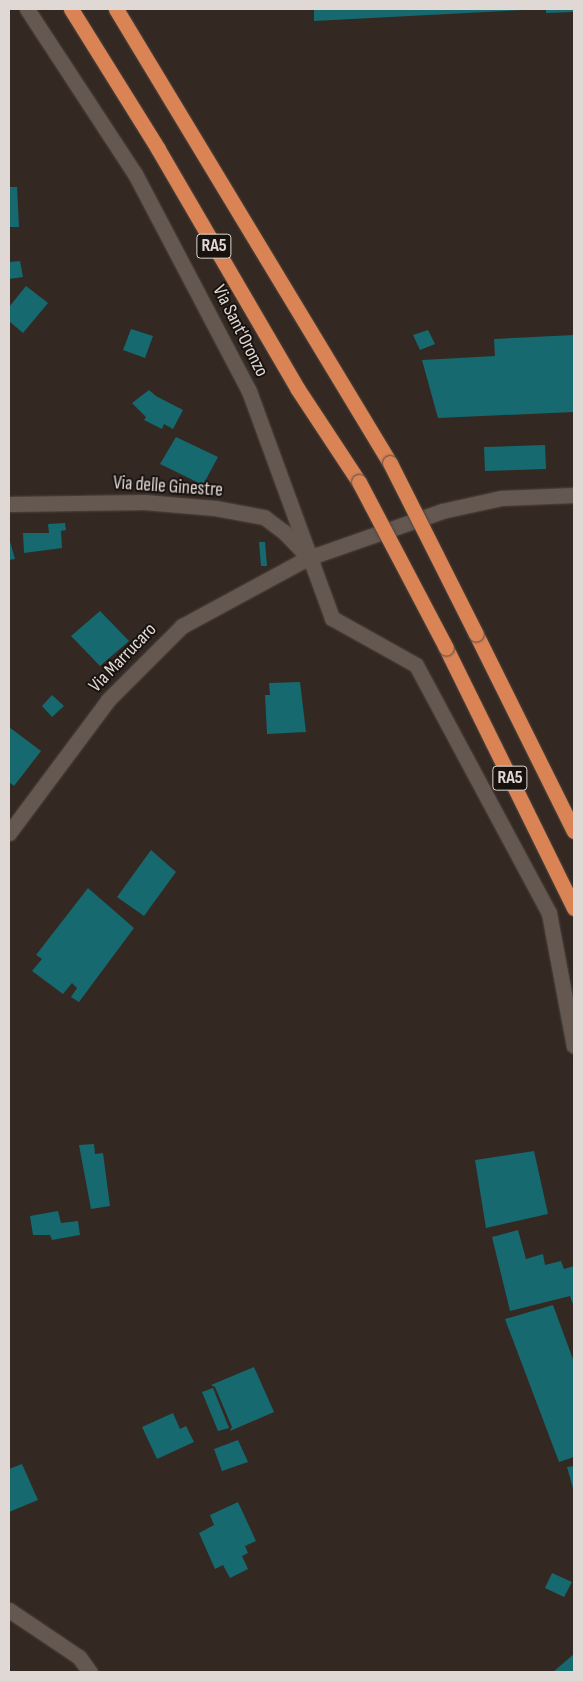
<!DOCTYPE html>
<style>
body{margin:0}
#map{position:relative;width:583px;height:1681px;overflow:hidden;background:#342822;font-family:"Sofia Sans Condensed",sans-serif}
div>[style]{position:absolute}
.building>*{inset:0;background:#16696e}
.roads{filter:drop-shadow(0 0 1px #4e453f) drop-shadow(0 0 1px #4e453f)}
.street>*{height:15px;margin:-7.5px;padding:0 7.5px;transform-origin:7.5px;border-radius:7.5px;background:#655851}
.highway>*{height:15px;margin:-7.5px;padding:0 7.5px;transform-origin:7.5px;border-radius:7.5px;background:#da8355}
.bridges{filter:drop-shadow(0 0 1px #4e453f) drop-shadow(0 0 1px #4e453f)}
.highway-bridge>*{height:15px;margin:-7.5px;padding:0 7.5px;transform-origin:7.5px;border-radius:7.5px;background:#da8355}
span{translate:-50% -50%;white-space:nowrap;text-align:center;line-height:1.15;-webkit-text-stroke:4px #18120f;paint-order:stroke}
.shield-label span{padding:1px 4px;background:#18120f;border:1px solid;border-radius:4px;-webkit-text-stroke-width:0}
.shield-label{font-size:18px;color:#e0d8d4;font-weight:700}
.street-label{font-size:19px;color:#e0d8d4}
.frame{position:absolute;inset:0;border:10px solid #e0d8d4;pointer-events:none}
</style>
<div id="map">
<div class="building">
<div style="clip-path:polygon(314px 9px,524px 9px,524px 10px,314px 21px)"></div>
<div style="clip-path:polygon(546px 9px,574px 9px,574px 12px,546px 13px)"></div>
<div style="clip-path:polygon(9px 187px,17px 187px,19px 227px,9px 227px)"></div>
<div style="clip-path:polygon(20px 261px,23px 277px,9px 279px,9px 262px)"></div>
<div style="clip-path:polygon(26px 286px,48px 303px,23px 333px,9px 321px,9px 307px)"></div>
<div style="clip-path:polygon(131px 329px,153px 336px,145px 358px,123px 350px)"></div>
<div style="clip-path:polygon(428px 330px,435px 344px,420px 350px,413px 335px)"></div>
<div style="clip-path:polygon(574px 335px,574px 412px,438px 418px,422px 360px,495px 356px,494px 339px)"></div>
<div style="clip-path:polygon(149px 390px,156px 396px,183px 410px,173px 429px,164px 424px,162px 429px,144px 420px,146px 417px,132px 403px)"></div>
<div style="clip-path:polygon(176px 437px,218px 457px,203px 485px,160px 464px)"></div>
<div style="clip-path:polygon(545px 445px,546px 469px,485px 471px,484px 447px)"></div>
<div style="clip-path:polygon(65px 523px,66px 530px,61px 531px,62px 548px,24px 553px,23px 533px,49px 533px,48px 524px)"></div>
<div style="clip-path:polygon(9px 538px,15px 559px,9px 560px)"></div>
<div style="clip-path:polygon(259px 542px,265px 542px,267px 566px,261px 566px)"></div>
<div style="clip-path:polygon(100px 611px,129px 641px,100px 666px,71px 636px)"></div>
<div style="clip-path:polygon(300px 682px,306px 732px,267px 734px,265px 695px,270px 695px,269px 683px)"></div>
<div style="clip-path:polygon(52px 695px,64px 706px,52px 717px,42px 706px)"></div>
<div style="clip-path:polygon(9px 727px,41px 751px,14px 786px,9px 782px)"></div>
<div style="clip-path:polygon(151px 850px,176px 872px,144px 916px,117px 897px)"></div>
<div style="clip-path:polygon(88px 888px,134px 928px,79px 1002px,71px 997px,77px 988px,72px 983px,63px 994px,32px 971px,42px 959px,36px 955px)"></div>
<div style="clip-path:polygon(94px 1144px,95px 1154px,103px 1153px,110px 1206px,91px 1209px,79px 1145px)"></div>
<div style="clip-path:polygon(534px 1151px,548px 1214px,486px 1228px,475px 1160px)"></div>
<div style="clip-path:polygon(58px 1211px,61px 1223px,78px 1221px,80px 1235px,52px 1240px,50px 1235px,33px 1235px,30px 1216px)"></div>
<div style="clip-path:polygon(518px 1230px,526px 1259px,543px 1254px,545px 1265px,561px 1261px,564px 1269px,574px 1266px,574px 1307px,570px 1296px,510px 1311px,492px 1237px)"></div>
<div style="clip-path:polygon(553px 1305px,574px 1362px,574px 1457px,559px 1462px,505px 1319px)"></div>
<div style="clip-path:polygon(254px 1367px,274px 1412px,230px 1431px,232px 1427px,215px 1387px,211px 1385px)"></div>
<div style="clip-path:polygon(213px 1388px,229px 1428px,218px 1431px,202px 1392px)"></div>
<div style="clip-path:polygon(173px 1413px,180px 1429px,186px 1426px,194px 1442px,157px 1459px,142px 1427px)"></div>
<div style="clip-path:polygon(238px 1440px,248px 1462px,222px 1471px,214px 1449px)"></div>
<div style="clip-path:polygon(22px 1464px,38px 1500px,9px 1512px,9px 1469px)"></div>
<div style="clip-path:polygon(574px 1466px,574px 1492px,567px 1467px)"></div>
<div style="clip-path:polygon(238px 1502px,256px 1541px,245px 1546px,248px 1553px,242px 1556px,248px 1569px,230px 1578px,223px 1565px,215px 1569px,199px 1533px,214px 1525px,210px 1515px)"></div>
<div style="clip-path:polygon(552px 1573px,572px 1582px,564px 1597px,545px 1588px)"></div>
<div style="clip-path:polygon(574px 1654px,574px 1672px,553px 1672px)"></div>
</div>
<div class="roads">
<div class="street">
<div style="left:27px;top:9px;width:197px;rotate:56.8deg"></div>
<div style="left:135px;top:174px;width:245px;rotate:62.3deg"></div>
<div style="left:249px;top:391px;width:242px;rotate:69.9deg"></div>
<div style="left:332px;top:618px;width:96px;rotate:29.2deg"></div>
<div style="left:416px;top:665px;width:281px;rotate:61.8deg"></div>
<div style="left:549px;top:913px;width:135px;rotate:79.4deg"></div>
<div style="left:9px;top:504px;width:135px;rotate:-0.8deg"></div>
<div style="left:144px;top:502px;width:71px;rotate:4.8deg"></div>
<div style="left:215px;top:508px;width:50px;rotate:10.4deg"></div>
<div style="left:264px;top:517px;width:25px;rotate:37deg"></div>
<div style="left:284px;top:532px;width:29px;rotate:46deg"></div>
<div style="left:9px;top:833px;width:166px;rotate:-53.3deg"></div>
<div style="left:108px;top:700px;width:105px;rotate:-45deg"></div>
<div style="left:182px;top:626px;width:143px;rotate:-28.4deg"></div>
<div style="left:308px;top:558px;width:142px;rotate:-19.3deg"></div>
<div style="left:442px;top:511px;width:60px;rotate:-12.4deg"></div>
<div style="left:501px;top:498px;width:73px;rotate:-2.4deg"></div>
<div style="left:9px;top:1610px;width:84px;rotate:33.9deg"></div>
<div style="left:79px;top:1657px;width:19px;rotate:54deg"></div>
</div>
<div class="highway">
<div style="left:71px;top:9px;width:165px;rotate:58.1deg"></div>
<div style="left:158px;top:149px;width:276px;rotate:59.8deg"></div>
<div style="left:297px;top:388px;width:113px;rotate:56.6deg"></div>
<div style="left:116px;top:9px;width:530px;rotate:58.89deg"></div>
<div style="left:476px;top:634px;width:220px;rotate:63.6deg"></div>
<div style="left:446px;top:648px;width:290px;rotate:63.8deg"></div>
</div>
</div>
<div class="bridges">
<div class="highway-bridge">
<div style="left:390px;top:463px;width:191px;rotate:63.3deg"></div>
<div style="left:359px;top:482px;width:187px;rotate:62.3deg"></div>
</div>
</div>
<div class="shield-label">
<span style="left:214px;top:246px">RA5</span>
<span style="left:510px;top:778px">RA5</span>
</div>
<div class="street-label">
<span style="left:240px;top:331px;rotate:63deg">Via Sant'Oronzo</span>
<span style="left:168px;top:487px;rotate:4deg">Via delle Ginestre</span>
<span style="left:123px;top:658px;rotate:-46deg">Via Marrucaro</span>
</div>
<div class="frame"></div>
</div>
